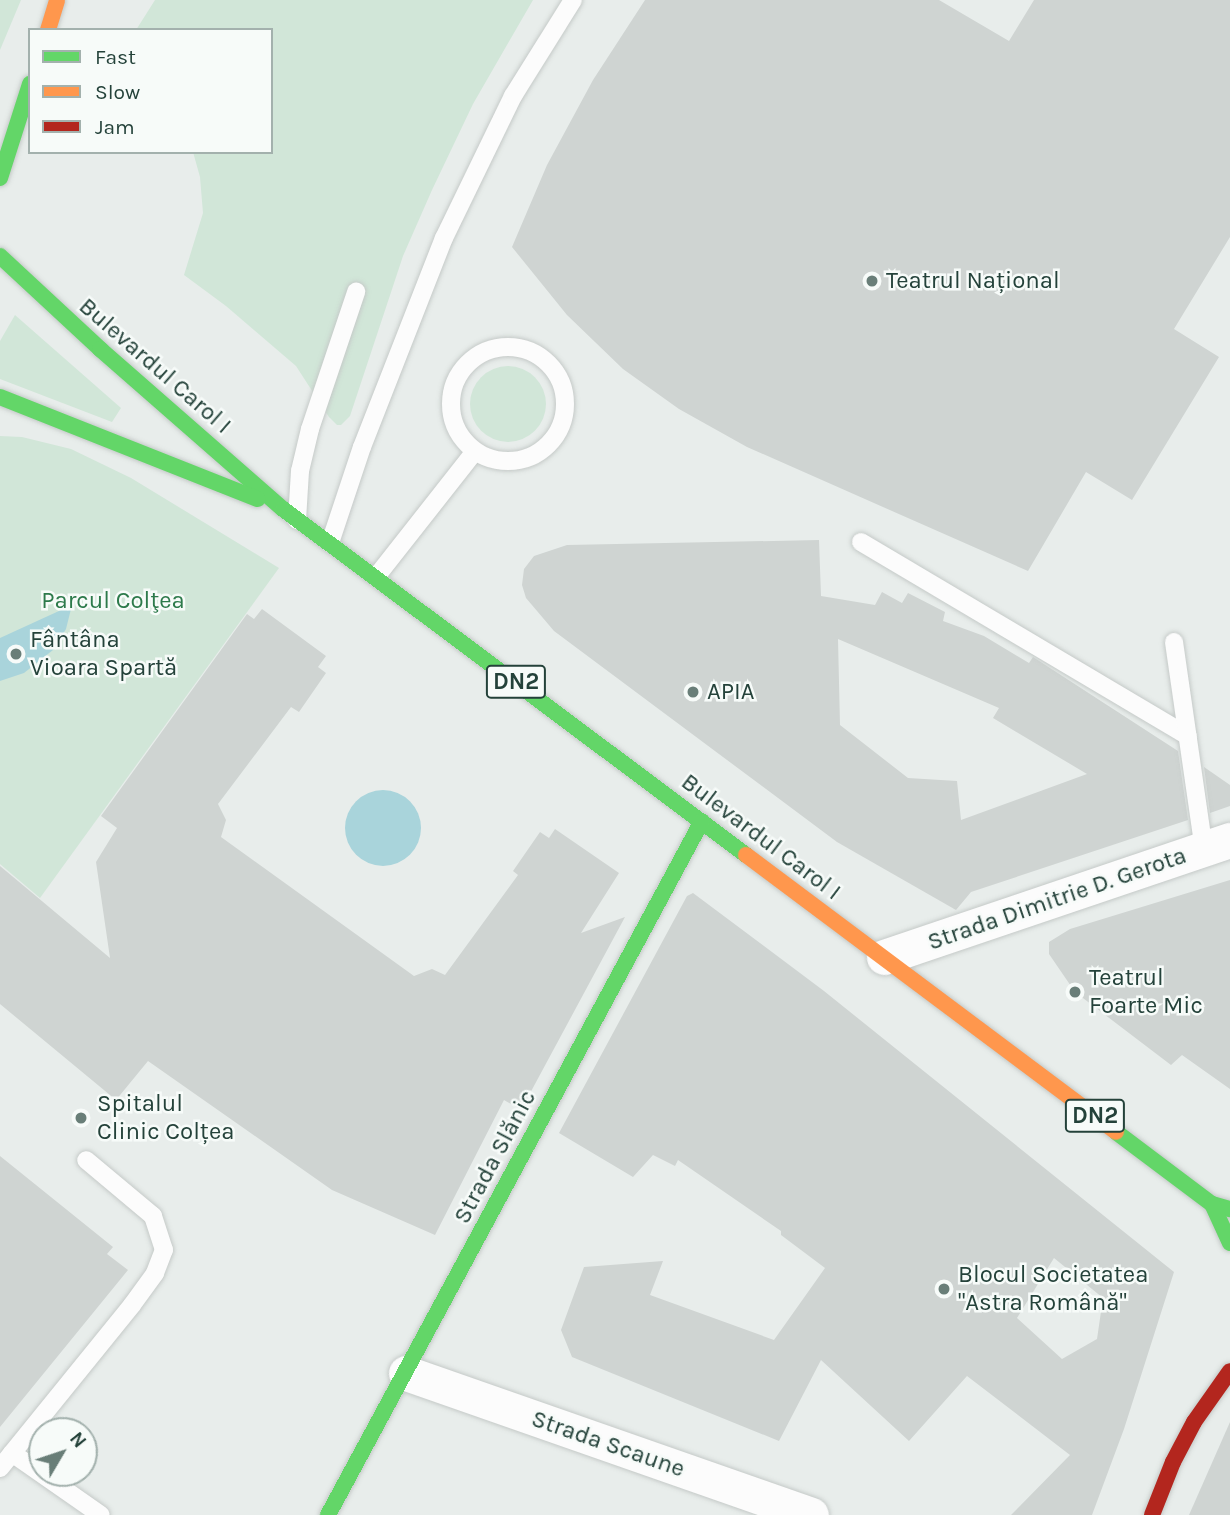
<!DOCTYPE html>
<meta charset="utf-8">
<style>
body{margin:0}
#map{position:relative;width:1230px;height:1515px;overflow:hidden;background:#e8edeb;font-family:Karla,sans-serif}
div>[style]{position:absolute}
.green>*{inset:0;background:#d1e6d8}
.round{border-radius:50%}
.water>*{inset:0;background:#a9d4db}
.building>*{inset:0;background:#cfd4d2}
.roads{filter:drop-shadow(0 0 2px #c5cac8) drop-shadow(0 0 2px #c5cac8)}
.lane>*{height:18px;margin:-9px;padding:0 9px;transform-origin:9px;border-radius:9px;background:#fcfcfc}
.lane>.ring{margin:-9px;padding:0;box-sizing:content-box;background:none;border:18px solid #fcfcfc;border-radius:50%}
.street>*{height:35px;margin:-17.5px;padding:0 17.5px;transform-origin:17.5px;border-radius:17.5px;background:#fcfcfc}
.fast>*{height:16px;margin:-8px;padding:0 8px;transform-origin:8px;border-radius:8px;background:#63d668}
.slow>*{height:16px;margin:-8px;padding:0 8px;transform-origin:8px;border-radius:8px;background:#ff974d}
.jam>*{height:16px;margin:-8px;padding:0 8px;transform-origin:8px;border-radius:8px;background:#b3261e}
.dots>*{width:19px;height:19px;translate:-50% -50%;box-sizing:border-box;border:4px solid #f7fbf9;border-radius:50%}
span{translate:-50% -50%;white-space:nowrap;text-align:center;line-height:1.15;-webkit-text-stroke:5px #f7fbf9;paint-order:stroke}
.shield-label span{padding:2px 5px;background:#f7fbf9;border:2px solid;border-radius:5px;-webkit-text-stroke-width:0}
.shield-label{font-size:23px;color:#24423a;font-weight:700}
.poi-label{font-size:24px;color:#24423a}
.left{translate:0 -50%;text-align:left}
.street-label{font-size:24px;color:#24423a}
.park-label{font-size:24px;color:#2d7a4b}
.legend{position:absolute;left:28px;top:28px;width:245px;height:126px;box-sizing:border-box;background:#f7fbf9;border:2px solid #a3b1ad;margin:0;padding:9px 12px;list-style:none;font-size:21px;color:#24423a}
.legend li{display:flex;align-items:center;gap:14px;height:35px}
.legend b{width:35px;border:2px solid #a3b1ad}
.north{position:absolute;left:28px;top:1417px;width:70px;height:70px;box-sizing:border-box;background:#f7fbf9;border:2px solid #a3b1ad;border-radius:50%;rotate:51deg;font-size:19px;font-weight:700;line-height:28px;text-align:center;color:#24423a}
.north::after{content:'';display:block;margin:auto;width:24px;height:32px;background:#697e78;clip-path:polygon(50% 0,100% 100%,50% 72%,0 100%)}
</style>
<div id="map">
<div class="green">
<div style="clip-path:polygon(0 0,21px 0,0 50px)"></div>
<div style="clip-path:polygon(155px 0,533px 0,473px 104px,432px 190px,403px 256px,350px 416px,341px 425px,337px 425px,329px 417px,296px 366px,226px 306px,184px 275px,203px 213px,200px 177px,193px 152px,271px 152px,271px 30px,136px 30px)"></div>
<div style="clip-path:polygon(15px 315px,121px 408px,112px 422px,0 379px,0 341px)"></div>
<div class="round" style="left:470px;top:366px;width:76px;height:76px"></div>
<div style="clip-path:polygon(0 436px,22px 437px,71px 449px,131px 478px,279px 568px,40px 898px,0 864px)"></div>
</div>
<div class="water">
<div style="clip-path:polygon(72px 605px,66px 629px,53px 650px,24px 673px,0 681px,0 638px)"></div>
<div class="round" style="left:345px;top:790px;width:76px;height:76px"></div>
</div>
<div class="building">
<div style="clip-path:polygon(645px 0,939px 0,1009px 41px,1034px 0,1230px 0,1230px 237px,1174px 329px,1219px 357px,1132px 500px,1086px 472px,1028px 571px,747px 447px,679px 409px,623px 369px,567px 315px,512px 247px,547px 165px,593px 80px)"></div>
<div style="clip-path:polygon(evenodd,819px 540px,821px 596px,875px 605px,882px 592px,902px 603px,908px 593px,945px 612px,943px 621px,984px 636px,1029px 663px,1033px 657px,1178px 751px,1188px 820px,971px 892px,956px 910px,837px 842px,554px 631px,526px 598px,522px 585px,524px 569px,534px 556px,567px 545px,819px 540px,838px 639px,999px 708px,993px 718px,1087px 774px,961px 820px,957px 781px,908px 778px,840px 725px,838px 639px)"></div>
<div style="clip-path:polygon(262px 609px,326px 656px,318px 667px,326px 673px,299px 712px,291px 707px,218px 804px,226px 820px,221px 837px,414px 976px,432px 969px,445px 975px,518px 875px,513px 871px,540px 832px,549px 838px,555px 829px,619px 873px,581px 933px,625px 917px,521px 1110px,504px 1100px,435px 1235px,332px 1190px,148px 1061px,116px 1100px,0 1004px,0 866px,110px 958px,96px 862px,117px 828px,101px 816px,247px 614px,254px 619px)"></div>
<div style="clip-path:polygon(1204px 767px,1230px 785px,1230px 806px,1210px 813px)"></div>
<div style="clip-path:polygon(1230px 880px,1230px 1089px,1182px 1055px,1171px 1065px,1075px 992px,1049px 954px,1049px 942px,1070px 929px)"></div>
<div style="clip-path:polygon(evenodd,693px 893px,824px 991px,1174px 1272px,1124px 1429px,1092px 1515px,1011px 1515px,1070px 1455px,967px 1376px,909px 1441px,821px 1360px,779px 1441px,572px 1357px,561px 1330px,584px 1267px,663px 1261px,650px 1295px,774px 1340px,825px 1268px,781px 1235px,781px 1231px,678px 1160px,675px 1166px,653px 1155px,633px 1177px,559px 1133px,687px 896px,693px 893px,1054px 1258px,1103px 1298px,1097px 1339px,1062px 1359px,1017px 1318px,1054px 1258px)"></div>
<div style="clip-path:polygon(0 1156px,113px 1247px,107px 1254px,128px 1270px,0 1427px)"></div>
<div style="clip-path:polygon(1230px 1422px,1230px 1515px,1189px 1515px)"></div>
</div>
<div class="roads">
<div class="lane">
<div class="ring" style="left:451px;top:347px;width:96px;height:96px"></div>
<div style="left:297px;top:520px;width:49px;rotate:-86.5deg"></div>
<div style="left:300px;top:471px;width:43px;rotate:-76.6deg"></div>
<div style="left:310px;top:429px;width:145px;rotate:-71.4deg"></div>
<div style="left:861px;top:542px;width:380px;rotate:30.7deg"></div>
<div style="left:330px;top:543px;width:101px;rotate:-71.6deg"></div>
<div style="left:362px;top:447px;width:225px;rotate:-68.6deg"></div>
<div style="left:444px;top:238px;width:158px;rotate:-64.1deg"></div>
<div style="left:513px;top:96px;width:113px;rotate:-58deg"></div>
<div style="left:376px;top:577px;width:160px;rotate:-51.8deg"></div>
<div style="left:1174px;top:642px;width:209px;rotate:81.8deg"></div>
<div style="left:12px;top:1453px;width:108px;rotate:34.9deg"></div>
<div style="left:0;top:1468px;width:210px;rotate:-51deg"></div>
<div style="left:132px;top:1305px;width:39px;rotate:-54deg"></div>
<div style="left:155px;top:1273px;width:25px;rotate:-69deg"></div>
<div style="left:164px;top:1250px;width:36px;rotate:-108deg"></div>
<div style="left:153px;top:1216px;width:87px;rotate:-140.1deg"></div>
</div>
<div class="street">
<div style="left:884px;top:957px;width:365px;rotate:-18.7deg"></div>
<div style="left:406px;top:1373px;width:429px;rotate:19.3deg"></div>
</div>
<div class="fast">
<div style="left:0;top:178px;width:99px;rotate:-72.3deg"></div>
<div style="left:0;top:256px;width:137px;rotate:42.9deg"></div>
<div style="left:100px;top:349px;width:243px;rotate:41.2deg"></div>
<div style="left:283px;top:509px;width:578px;rotate:36.77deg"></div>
<div style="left:0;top:397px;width:277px;rotate:21.6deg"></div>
<div style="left:1116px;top:1132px;width:120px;rotate:36.9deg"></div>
<div style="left:1212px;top:1204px;width:19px;rotate:16deg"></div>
<div style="left:1212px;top:1204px;width:43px;rotate:65.2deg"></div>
<div style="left:328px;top:1515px;width:788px;rotate:-61.68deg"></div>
</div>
<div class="slow">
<div style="left:48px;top:30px;width:31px;rotate:-73deg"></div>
<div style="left:746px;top:855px;width:462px;rotate:36.8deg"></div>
</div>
<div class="jam">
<div style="left:1152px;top:1515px;width:57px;rotate:-68.4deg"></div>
<div style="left:1173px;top:1462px;width:45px;rotate:-62.3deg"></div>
<div style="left:1194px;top:1422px;width:62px;rotate:-54.8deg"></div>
</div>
</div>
<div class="dots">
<div style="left:872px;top:281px;background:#697e78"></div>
<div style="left:16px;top:654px;background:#697e78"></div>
<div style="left:693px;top:692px;background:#697e78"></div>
<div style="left:1075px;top:992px;background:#697e78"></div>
<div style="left:81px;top:1118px;background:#697e78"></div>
<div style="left:944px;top:1289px;background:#697e78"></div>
</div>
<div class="shield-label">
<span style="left:516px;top:682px">DN2</span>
<span style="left:1095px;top:1116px">DN2</span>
</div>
<div class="poi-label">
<span class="left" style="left:886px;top:281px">Teatrul Național</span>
<span class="left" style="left:30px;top:654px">Fântâna<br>Vioara Spartă</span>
<span class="left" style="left:707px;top:692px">APIA</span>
<span class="left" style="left:1089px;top:992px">Teatrul<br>Foarte Mic</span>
<span class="left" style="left:97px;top:1118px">Spitalul<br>Clinic Colțea</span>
<span class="left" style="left:958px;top:1289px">Blocul Societatea<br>"Astra Română"</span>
</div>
<div class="street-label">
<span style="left:155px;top:366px;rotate:41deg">Bulevardul Carol I</span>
<span style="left:761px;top:837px;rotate:37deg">Bulevardul Carol I</span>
<span style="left:1057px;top:899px;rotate:-19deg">Strada Dimitrie D. Gerota</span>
<span style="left:495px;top:1157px;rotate:-62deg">Strada Slănic</span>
<span style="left:608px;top:1444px;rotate:19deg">Strada Scaune</span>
</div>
<div class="park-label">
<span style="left:113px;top:601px">Parcul Colţea</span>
</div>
<ul class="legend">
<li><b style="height:9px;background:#63d668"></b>Fast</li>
<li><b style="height:9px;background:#ff974d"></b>Slow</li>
<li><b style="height:9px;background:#b3261e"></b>Jam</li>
</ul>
<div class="north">N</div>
</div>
